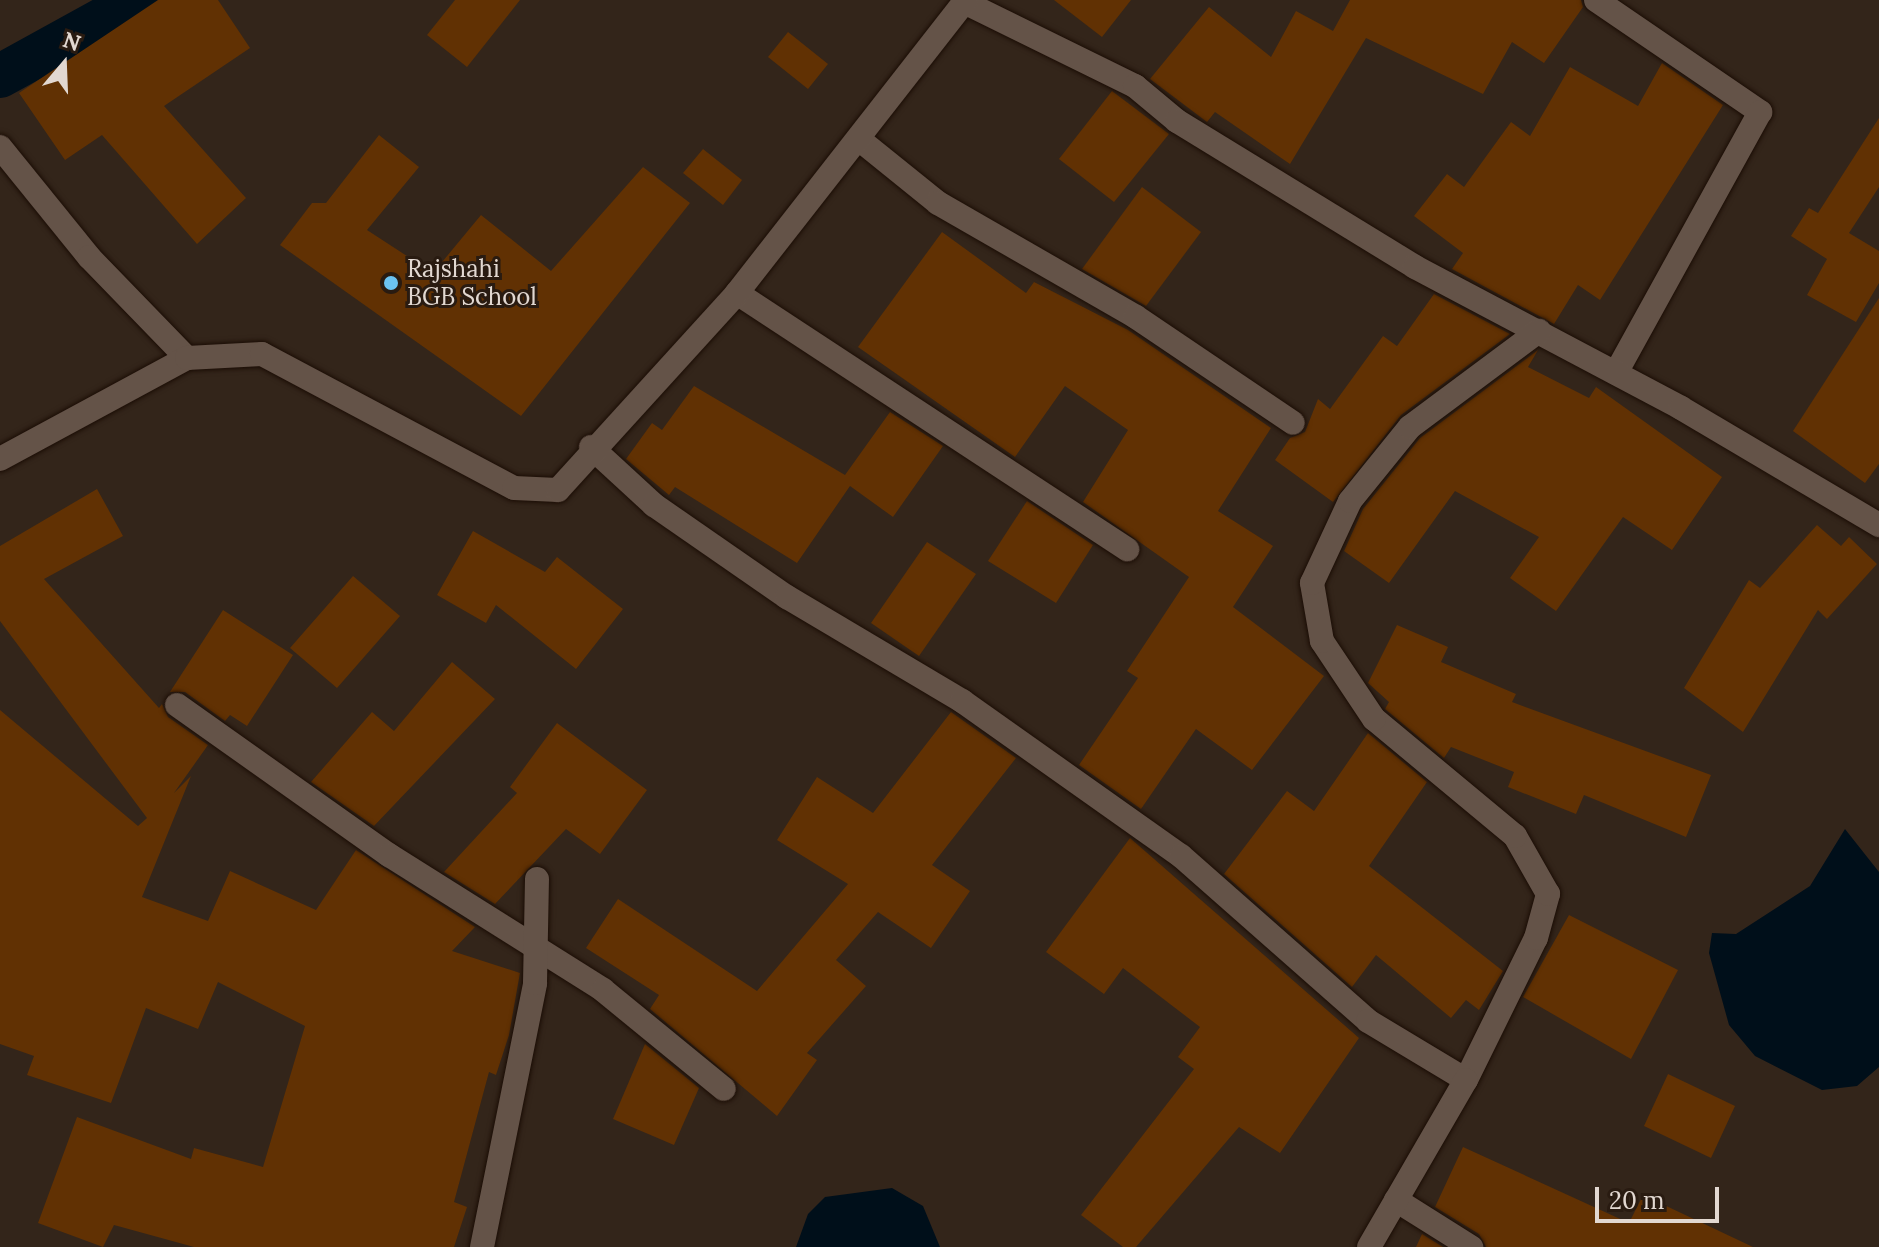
<!DOCTYPE html>
<style>
body{margin:0}
#map{position:relative;width:1879px;height:1247px;overflow:hidden;background:#33251a;font-family:Lora,serif}
div>[style]{position:absolute}
.water>*{inset:0;background:#000f1a}
.canal>*{height:44px;margin:-22px;padding:0 22px;transform-origin:22px;border-radius:22px;background:#000f1a}
.building>*{inset:0;background:#613103}
.roads{filter:drop-shadow(0 0 2px #1b0d05) drop-shadow(0 0 2px #1b0d05)}
.street>*{height:24px;margin:-12px;padding:0 12px;transform-origin:12px;border-radius:12px;background:#645348}
.dots>*{width:22px;height:22px;translate:-50% -50%;box-sizing:border-box;border:4px solid #291b11;border-radius:50%}
span{translate:-50% -50%;white-space:nowrap;text-align:center;line-height:1.15;-webkit-text-stroke:6px #291b11;paint-order:stroke}
.poi-label{font-size:24px;color:#e2d8d1}
.left{translate:0 -50%;text-align:left}
.north{position:absolute;left:24px;top:24px;width:80px;height:80px;-webkit-text-stroke:6px #291b11;paint-order:stroke;rotate:19deg;font-size:22px;font-weight:700;line-height:32px;text-align:center;color:#e2d8d1}
.north::after{content:'';display:block;margin:auto;width:28px;height:36px;background:#e2d8d1;clip-path:polygon(50% 0,100% 100%,50% 72%,0 100%)}
.scale{position:absolute;left:1595px;top:1187px;width:124px;height:36px;box-sizing:border-box;border:4px solid #e2d8d1;border-top:0;padding-left:10px;font-size:24px;line-height:28px;white-space:nowrap;color:#e2d8d1;-webkit-text-stroke:6px #291b11;paint-order:stroke}
</style>
<div id="map">
<div class="water">
<div style="clip-path:polygon(1845px 829px,1879px 872px,1879px 1067px,1857px 1086px,1822px 1090px,1755px 1056px,1729px 1025px,1709px 953px,1712px 933px,1736px 934px,1810px 886px)"></div>
<div style="clip-path:polygon(892px 1188px,923px 1206px,940px 1247px,796px 1247px,808px 1214px,825px 1197px)"></div>
</div>
<div class="canal">
<div style="left:0;top:76px;width:158px;rotate:-28.8deg"></div>
</div>
<div class="building">
<div style="clip-path:polygon(158px 0,218px 0,250px 48px,164px 106px,246px 198px,197px 244px,102px 135px,65px 160px,19px 93px)"></div>
<div style="clip-path:polygon(455px 0,520px 0,467px 67px,427px 35px)"></div>
<div style="clip-path:polygon(1054px 0,1131px 0,1102px 37px)"></div>
<div style="clip-path:polygon(1350px 0,1581px 0,1583px 7px,1544px 63px,1512px 42px,1483px 94px,1366px 38px,1290px 164px,1215px 112px,1207px 122px,1150px 79px,1209px 7px,1271px 57px,1296px 11px,1333px 31px)"></div>
<div style="clip-path:polygon(788px 32px,828px 64px,808px 89px,768px 57px)"></div>
<div style="clip-path:polygon(1662px 63px,1723px 105px,1600px 300px,1578px 285px,1554px 324px,1452px 269px,1463px 253px,1414px 216px,1447px 174px,1464px 187px,1511px 122px,1530px 136px,1570px 67px,1638px 106px)"></div>
<div style="clip-path:polygon(1112px 91px,1169px 134px,1114px 202px,1059px 159px)"></div>
<div style="clip-path:polygon(1879px 118px,1879px 187px,1849px 233px,1879px 251px,1879px 283px,1856px 322px,1807px 295px,1827px 259px,1791px 236px,1809px 208px,1818px 213px)"></div>
<div style="clip-path:polygon(379px 135px,419px 167px,367px 230px,433px 273px,481px 215px,551px 271px,643px 167px,690px 203px,521px 416px,280px 245px,312px 203px,326px 203px)"></div>
<div style="clip-path:polygon(703px 149px,742px 180px,723px 205px,683px 173px)"></div>
<div style="clip-path:polygon(1142px 187px,1201px 232px,1146px 306px,1082px 269px)"></div>
<div style="clip-path:polygon(942px 232px,1026px 293px,1034px 282px,1128px 330px,1271px 428px,1218px 511px,1273px 546px,1233px 607px,1324px 676px,1252px 770px,1196px 729px,1141px 809px,1079px 765px,1138px 678px,1127px 671px,1189px 577px,1083px 502px,1128px 430px,1065px 386px,1015px 457px,858px 347px)"></div>
<div style="clip-path:polygon(1434px 294px,1510px 334px,1401px 415px,1333px 502px,1275px 460px,1290px 438px,1305px 432px,1318px 399px,1330px 409px,1383px 336px,1397px 346px)"></div>
<div style="clip-path:polygon(1879px 298px,1879px 464px,1865px 483px,1793px 431px)"></div>
<div style="clip-path:polygon(1538px 350px,1528px 367px,1589px 398px,1596px 387px,1722px 477px,1672px 550px,1623px 517px,1556px 611px,1510px 578px,1539px 537px,1455px 491px,1389px 583px,1344px 551px,1363px 509px,1420px 438px)"></div>
<div style="clip-path:polygon(694px 386px,845px 475px,890px 412px,943px 446px,893px 517px,850px 486px,797px 563px,675px 487px,669px 495px,626px 459px,652px 423px,662px 430px)"></div>
<div style="clip-path:polygon(97px 489px,123px 536px,44px 579px,159px 708px,162px 704px,168px 717px,208px 745px,174px 793px,191px 776px,142px 897px,208px 921px,230px 871px,316px 910px,356px 850px,475px 927px,452px 951px,520px 973px,509px 1035px,496px 1075px,489px 1072px,454px 1202px,467px 1207px,454px 1247px,194px 1247px,114px 1225px,103px 1247px,38px 1223px,77px 1117px,191px 1159px,194px 1148px,263px 1167px,305px 1026px,218px 982px,198px 1029px,146px 1008px,111px 1103px,27px 1075px,34px 1056px,0 1044px,0 710px,138px 826px,147px 818px,0 621px,0 546px)"></div>
<div style="clip-path:polygon(1027px 501px,1093px 545px,1056px 603px,988px 561px)"></div>
<div style="clip-path:polygon(1817px 525px,1841px 546px,1849px 537px,1877px 564px,1827px 619px,1818px 610px,1743px 732px,1684px 688px,1749px 580px,1760px 588px)"></div>
<div style="clip-path:polygon(473px 531px,545px 572px,557px 557px,623px 609px,576px 669px,496px 605px,486px 623px,437px 595px)"></div>
<div style="clip-path:polygon(927px 542px,976px 574px,919px 656px,871px 623px)"></div>
<div style="clip-path:polygon(353px 576px,400px 616px,337px 688px,290px 648px)"></div>
<div style="clip-path:polygon(223px 610px,293px 655px,247px 726px,230px 715px,225px 721px,185px 692px,170px 692px)"></div>
<div style="clip-path:polygon(1397px 625px,1448px 647px,1441px 662px,1516px 694px,1512px 702px,1711px 775px,1686px 837px,1584px 795px,1576px 814px,1508px 787px,1514px 772px,1451px 747px,1444px 758px,1385px 709px,1389px 702px,1368px 683px)"></div>
<div style="clip-path:polygon(452px 662px,495px 699px,374px 826px,311px 782px,372px 712px,394px 731px)"></div>
<div style="clip-path:polygon(951px 712px,1016px 758px,932px 865px,970px 891px,931px 948px,878px 912px,836px 960px,866px 986px,807px 1053px,817px 1060px,777px 1116px,650px 1009px,659px 995px,586px 948px,618px 899px,757px 991px,848px 884px,777px 840px,817px 777px,873px 813px)"></div>
<div style="clip-path:polygon(557px 723px,647px 790px,600px 854px,566px 829px,495px 904px,444px 872px,517px 793px,510px 787px)"></div>
<div style="clip-path:polygon(1368px 733px,1427px 782px,1369px 866px,1503px 971px,1479px 1010px,1466px 1000px,1451px 1018px,1376px 955px,1352px 987px,1224px 874px,1287px 791px,1314px 811px)"></div>
<div style="clip-path:polygon(1130px 838px,1359px 1038px,1280px 1153px,1239px 1127px,1136px 1247px,1123px 1247px,1081px 1215px,1194px 1069px,1178px 1057px,1200px 1027px,1123px 968px,1104px 994px,1046px 952px)"></div>
<div style="clip-path:polygon(1569px 915px,1678px 970px,1631px 1059px,1523px 997px)"></div>
<div style="clip-path:polygon(645px 1044px,699px 1088px,674px 1145px,613px 1119px)"></div>
<div style="clip-path:polygon(1668px 1074px,1735px 1106px,1711px 1158px,1644px 1126px)"></div>
<div style="clip-path:polygon(1463px 1147px,1629px 1223px,1643px 1195px,1753px 1247px,1486px 1247px,1479px 1234px,1435px 1207px)"></div>
<div style="clip-path:polygon(1422px 1234px,1443px 1247px,1416px 1247px)"></div>
</div>
<div class="roads">
<div class="street">
<div style="left:1596px;top:0;width:199px;rotate:34.3deg"></div>
<div style="left:1760px;top:112px;width:298px;rotate:118.9deg"></div>
<div style="left:964px;top:2px;width:191px;rotate:26.2deg"></div>
<div style="left:1135px;top:86px;width:55px;rotate:39.8deg"></div>
<div style="left:1177px;top:121px;width:279px;rotate:31.5deg"></div>
<div style="left:1415px;top:267px;width:301px;rotate:27.9deg"></div>
<div style="left:1681px;top:408px;width:230px;rotate:30.6deg"></div>
<div style="left:860px;top:140px;width:100px;rotate:38.9deg"></div>
<div style="left:938px;top:203px;width:228px;rotate:29.9deg"></div>
<div style="left:1136px;top:317px;width:189px;rotate:34deg"></div>
<div style="left:0;top:147px;width:141px;rotate:51deg"></div>
<div style="left:89px;top:257px;width:141px;rotate:45.9deg"></div>
<div style="left:737px;top:293px;width:467px;rotate:33.3deg"></div>
<div style="left:591px;top:447px;width:86px;rotate:42.6deg"></div>
<div style="left:654px;top:505px;width:162px;rotate:34.7deg"></div>
<div style="left:787px;top:597px;width:204px;rotate:30.7deg"></div>
<div style="left:962px;top:701px;width:268px;rotate:35.3deg"></div>
<div style="left:1181px;top:856px;width:249px;rotate:41.4deg"></div>
<div style="left:1368px;top:1021px;width:114px;rotate:31deg"></div>
<div style="left:1466px;top:1080px;width:158px;rotate:-63.8deg"></div>
<div style="left:1536px;top:938px;width:46px;rotate:-74.7deg"></div>
<div style="left:1548px;top:894px;width:67px;rotate:-119.6deg"></div>
<div style="left:1515px;top:836px;width:183px;rotate:-140.3deg"></div>
<div style="left:1374px;top:719px;width:94px;rotate:-123.7deg"></div>
<div style="left:1322px;top:641px;width:59px;rotate:-99.8deg"></div>
<div style="left:1312px;top:583px;width:90px;rotate:-65.1deg"></div>
<div style="left:1350px;top:501px;width:95px;rotate:-51deg"></div>
<div style="left:1410px;top:427px;width:161px;rotate:-36.7deg"></div>
<div style="left:0;top:459px;width:213px;rotate:-28.4deg"></div>
<div style="left:187px;top:358px;width:75px;rotate:-3.1deg"></div>
<div style="left:262px;top:354px;width:285px;rotate:28deg"></div>
<div style="left:514px;top:488px;width:44px;rotate:2.6deg"></div>
<div style="left:558px;top:490px;width:266px;rotate:-47.7deg"></div>
<div style="left:737px;top:293px;width:372px;rotate:-52deg"></div>
<div style="left:177px;top:705px;width:260px;rotate:35.3deg"></div>
<div style="left:389px;top:855px;width:253px;rotate:32.2deg"></div>
<div style="left:603px;top:990px;width:156px;rotate:39.3deg"></div>
<div style="left:1396px;top:1200px;width:89px;rotate:32.1deg"></div>
<div style="left:482px;top:1247px;width:269px;rotate:-78.6deg"></div>
<div style="left:535px;top:983px;width:104px;rotate:-88.9deg"></div>
<div style="left:1369px;top:1247px;width:193px;rotate:-59.9deg"></div>
</div>
</div>
<div class="dots">
<div style="left:391px;top:283px;background:#6bc3f2"></div>
</div>
<div class="poi-label">
<span class="left" style="left:407px;top:283px">Rajshahi<br>BGB School</span>
</div>
<div class="north">N</div>
<div class="scale">20 m</div>
</div>
